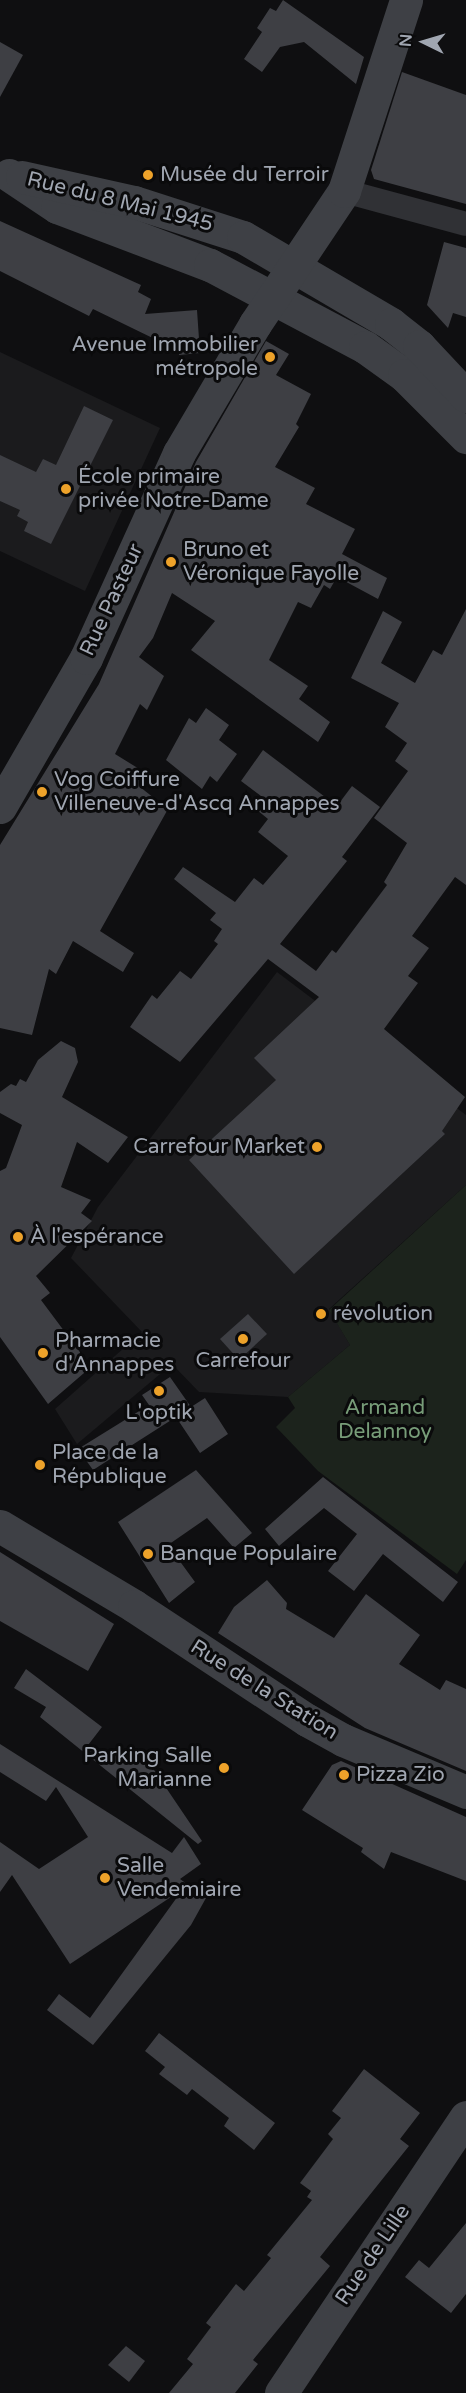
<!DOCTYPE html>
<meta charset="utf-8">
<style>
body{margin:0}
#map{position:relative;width:466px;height:2393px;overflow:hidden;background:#0f0f11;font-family:"Varela Round",sans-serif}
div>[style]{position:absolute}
.built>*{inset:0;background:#1b1b1d}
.green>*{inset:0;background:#1c231c}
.building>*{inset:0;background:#3e3f44}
.street>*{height:24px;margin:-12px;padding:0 12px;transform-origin:12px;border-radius:12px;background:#303135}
.secondary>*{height:33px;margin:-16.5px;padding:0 16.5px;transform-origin:16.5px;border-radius:16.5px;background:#3e4045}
.dots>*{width:16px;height:16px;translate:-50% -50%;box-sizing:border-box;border:3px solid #0a0a0b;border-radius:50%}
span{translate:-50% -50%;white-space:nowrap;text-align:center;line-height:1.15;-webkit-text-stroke:6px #0a0a0b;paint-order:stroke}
.poi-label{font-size:21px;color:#a0a6b1}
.left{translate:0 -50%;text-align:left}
.right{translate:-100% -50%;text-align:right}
.street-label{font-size:21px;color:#a0a6b1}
.park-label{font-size:21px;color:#779c78}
.north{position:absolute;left:394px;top:12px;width:60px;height:60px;-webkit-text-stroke:4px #0a0a0b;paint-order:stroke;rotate:275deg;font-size:16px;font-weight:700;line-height:24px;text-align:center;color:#a0a6b1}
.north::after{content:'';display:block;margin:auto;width:21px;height:27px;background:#a0a6b1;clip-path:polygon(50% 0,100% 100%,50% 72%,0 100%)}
</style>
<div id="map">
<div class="built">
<div style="clip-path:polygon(0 352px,160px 428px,85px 591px,0 551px)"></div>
<div style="clip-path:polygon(277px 972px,466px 1115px,466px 1185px,329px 1309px,350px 1345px,288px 1397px,199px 1392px,172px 1364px,77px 1444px,55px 1409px,142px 1332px,71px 1258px,98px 1207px)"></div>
</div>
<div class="green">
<div style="clip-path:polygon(466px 1185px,466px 1560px,457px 1574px,318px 1471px,276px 1427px,295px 1408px,288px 1397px,350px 1345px,329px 1310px)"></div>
</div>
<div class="building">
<div style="clip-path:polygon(283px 0,364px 57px,356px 84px,304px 42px,280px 47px,262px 72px,244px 59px,262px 32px,257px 28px,270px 8px,276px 11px)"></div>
<div style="clip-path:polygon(0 42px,23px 55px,0 97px)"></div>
<div style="clip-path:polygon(402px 72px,466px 95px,466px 204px,374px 179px,371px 170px)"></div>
<div style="clip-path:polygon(0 221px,141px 285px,138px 292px,151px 299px,145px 314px,197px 310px,200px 353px,179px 355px,178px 344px,167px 345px,93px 309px,89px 316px,0 271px)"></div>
<div style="clip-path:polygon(444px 242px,466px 248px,466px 317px,453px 313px,448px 328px,427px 305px)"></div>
<div style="clip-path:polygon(266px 341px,289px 354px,276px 375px,311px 394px,296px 424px,299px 427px,275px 467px,315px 488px,306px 504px,355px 529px,342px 554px,387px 578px,378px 599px,337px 577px,330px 589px,324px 585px,311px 608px,298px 602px,269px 660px,308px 686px,299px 699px,330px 722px,318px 742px,191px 650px,215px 621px,172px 593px,153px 638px,139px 657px,164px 676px,147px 710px,140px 704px,115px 754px,149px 775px,140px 787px,168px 809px,100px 931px,134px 953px,123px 972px,73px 941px,56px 974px,49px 969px,32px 1035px,0 1028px,0 845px,99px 684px,196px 462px)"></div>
<div style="clip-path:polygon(84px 406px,113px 420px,51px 544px,24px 531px,28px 522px,17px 516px,20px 510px,0 501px,0 455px,36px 472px,43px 459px,56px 465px)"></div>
<div style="clip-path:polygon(466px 609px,466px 885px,455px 877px,412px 936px,429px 948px,408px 976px,418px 983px,384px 1029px,465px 1097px,442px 1131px,445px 1134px,294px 1274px,189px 1160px,276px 1080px,254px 1058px,319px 997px,268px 959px,180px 1062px,130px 1027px,152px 995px,157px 999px,180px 971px,191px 979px,218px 944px,214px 941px,222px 929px,210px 920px,216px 913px,174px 879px,183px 867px,235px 902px,254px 878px,263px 885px,288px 856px,258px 832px,268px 819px,257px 810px,265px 799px,241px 781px,263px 750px,337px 806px,352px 786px,380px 807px,342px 857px,347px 861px,280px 944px,316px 971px,332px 950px,336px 953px,387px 885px,384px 882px,407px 843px,374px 818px,408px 771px,395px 761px,407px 743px,385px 727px,399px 703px,351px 678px,383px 611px,402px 622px,381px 663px,415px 683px,433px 650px,442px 655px)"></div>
<div style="clip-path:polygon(206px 708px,229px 725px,219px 740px,237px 754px,217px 782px,210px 776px,202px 789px,166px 760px,189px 718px,196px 723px)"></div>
<div style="clip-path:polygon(61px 1041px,75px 1048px,78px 1062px,62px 1097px,128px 1137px,108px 1163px,77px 1142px,61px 1187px,91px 1200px,81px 1213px,92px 1221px,36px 1276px,50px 1293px,41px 1300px,91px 1367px,48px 1404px,0 1337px,0 1171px,6px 1168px,22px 1125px,0 1113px,0 1092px,11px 1084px,16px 1086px,20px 1079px,26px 1082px,38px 1060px)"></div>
<div style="clip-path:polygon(248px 1314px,267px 1334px,239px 1360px,220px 1339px)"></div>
<div style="clip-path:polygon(170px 1377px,191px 1407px,205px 1398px,228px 1434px,200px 1453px,176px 1417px,93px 1470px,78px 1449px,149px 1405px,142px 1395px)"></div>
<div style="clip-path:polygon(196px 1470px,252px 1533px,234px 1548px,207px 1518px,168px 1545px,195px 1582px,169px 1603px,118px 1522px)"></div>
<div style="clip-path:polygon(323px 1477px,458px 1582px,443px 1602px,383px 1554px,354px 1591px,328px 1571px,357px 1534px,324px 1508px,279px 1546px,265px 1529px)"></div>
<div style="clip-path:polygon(0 1552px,114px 1624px,88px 1671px,0 1621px)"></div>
<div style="clip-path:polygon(267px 1580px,287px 1603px,286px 1609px,334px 1638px,366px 1594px,420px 1635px,399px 1664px,440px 1690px,446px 1680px,466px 1689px,466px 1771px,365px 1728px,218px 1633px,234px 1607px)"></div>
<div style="clip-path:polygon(26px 1669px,102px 1727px,85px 1749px,144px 1755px,202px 1841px,198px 1844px,40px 1717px,46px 1707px,14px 1688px)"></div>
<div style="clip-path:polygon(0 1744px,172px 1853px,184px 1837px,201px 1864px,180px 1879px,206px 1898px,191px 1925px,93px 2045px,47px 2010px,59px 1994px,90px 2018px,183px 1889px,70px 1964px,12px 1875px,0 1892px,0 1842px,39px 1869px,88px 1837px,56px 1787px,46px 1801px,0 1772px)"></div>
<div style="clip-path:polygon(341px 1761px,466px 1817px,466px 1881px,391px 1852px,384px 1869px,361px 1852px,363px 1848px,302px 1810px,332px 1765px)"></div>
<div style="clip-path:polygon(159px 2033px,275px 2123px,254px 2150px,224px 2126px,229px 2118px,192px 2089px,187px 2095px,159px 2074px,165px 2067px,145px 2051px)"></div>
<div style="clip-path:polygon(364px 2069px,420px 2113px,400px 2139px,409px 2146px,320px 2257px,330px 2266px,253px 2360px,258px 2364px,235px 2393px,169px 2393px,193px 2364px,187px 2359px,211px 2327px,206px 2323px,236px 2284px,244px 2291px,271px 2258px,267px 2255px,312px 2200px,307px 2197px,311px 2191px,300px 2183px,333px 2139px,328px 2134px,341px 2118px,332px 2111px)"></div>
<div style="clip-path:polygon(466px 2223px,466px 2294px,451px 2313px,405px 2277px,419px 2260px,429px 2268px)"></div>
<div style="clip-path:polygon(126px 2346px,145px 2361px,129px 2382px,108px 2365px)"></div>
</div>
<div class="street">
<div style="left:344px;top:191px;width:126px;rotate:15.1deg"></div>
</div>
<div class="secondary">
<div style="left:9px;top:175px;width:58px;rotate:33.7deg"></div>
<div style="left:57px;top:207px;width:164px;rotate:20.8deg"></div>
<div style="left:210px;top:265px;width:175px;rotate:27.9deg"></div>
<div style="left:365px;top:347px;width:48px;rotate:35.7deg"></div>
<div style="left:404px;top:375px;width:88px;rotate:45deg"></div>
<div style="left:22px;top:177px;width:115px;rotate:12.6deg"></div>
<div style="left:134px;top:202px;width:114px;rotate:17.8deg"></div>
<div style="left:243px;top:237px;width:172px;rotate:30.4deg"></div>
<div style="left:391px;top:324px;width:36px;rotate:38deg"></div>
<div style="left:419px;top:346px;width:69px;rotate:46.8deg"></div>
<div style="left:0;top:807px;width:172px;rotate:-60deg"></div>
<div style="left:86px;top:658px;width:225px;rotate:-65.6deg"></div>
<div style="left:179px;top:453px;width:150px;rotate:-59.5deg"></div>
<div style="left:255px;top:324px;width:160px;rotate:-56.2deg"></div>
<div style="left:344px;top:191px;width:201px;rotate:-72deg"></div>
<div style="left:0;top:1526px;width:156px;rotate:30.8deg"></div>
<div style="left:134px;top:1606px;width:207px;rotate:33.4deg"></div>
<div style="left:307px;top:1720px;width:41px;rotate:29.1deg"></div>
<div style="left:343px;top:1740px;width:134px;rotate:22.9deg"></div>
<div style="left:281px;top:2393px;width:332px;rotate:-56.2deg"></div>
</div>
<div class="dots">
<div style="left:148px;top:175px;background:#eda22a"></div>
<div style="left:270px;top:357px;background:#eda22a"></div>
<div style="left:66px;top:489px;background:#eda22a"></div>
<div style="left:171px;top:562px;background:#eda22a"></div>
<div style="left:42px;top:792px;background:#eda22a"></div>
<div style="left:317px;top:1147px;background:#eda22a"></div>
<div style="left:18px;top:1237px;background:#eda22a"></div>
<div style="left:321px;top:1314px;background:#eda22a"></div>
<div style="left:243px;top:1339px;background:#eda22a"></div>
<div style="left:43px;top:1353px;background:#eda22a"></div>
<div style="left:159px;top:1391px;background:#eda22a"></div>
<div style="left:40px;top:1465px;background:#eda22a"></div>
<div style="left:148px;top:1554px;background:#eda22a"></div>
<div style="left:224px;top:1768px;background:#eda22a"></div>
<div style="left:344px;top:1775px;background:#eda22a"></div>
<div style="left:105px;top:1878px;background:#eda22a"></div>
</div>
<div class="poi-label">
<span class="left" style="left:160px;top:175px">Musée du Terroir</span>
<span class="right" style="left:258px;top:357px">Avenue Immobilier<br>métropole</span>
<span class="left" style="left:78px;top:489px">École primaire<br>privée Notre-Dame</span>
<span class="left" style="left:183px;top:562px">Bruno et<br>Véronique Fayolle</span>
<span class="left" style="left:54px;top:792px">Vog Coiffure<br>Villeneuve-d'Ascq Annappes</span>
<span class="right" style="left:305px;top:1147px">Carrefour Market</span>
<span class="left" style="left:30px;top:1237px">À l'espérance</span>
<span class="left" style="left:333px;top:1314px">révolution</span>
<span class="left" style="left:55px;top:1353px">Pharmacie<br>d'Annappes</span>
<span style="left:243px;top:1361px">Carrefour</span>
<span style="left:159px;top:1413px">L'optik</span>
<span class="left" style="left:52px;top:1465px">Place de la<br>République</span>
<span class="left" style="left:160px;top:1554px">Banque Populaire</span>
<span class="right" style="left:212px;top:1768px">Parking Salle<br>Marianne</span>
<span class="left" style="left:356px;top:1775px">Pizza Zio</span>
<span class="left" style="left:117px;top:1878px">Salle<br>Vendemiaire</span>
</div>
<div class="street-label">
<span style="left:120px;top:202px;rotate:14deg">Rue du 8 Mai 1945</span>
<span style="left:112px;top:600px;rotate:-65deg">Rue Pasteur</span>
<span style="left:264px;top:1690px;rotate:32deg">Rue de la Station</span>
<span style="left:373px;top:2255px;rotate:-56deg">Rue de Lille</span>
</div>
<div class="park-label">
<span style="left:385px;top:1420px">Armand<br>Delannoy</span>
</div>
<div class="north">N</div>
</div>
